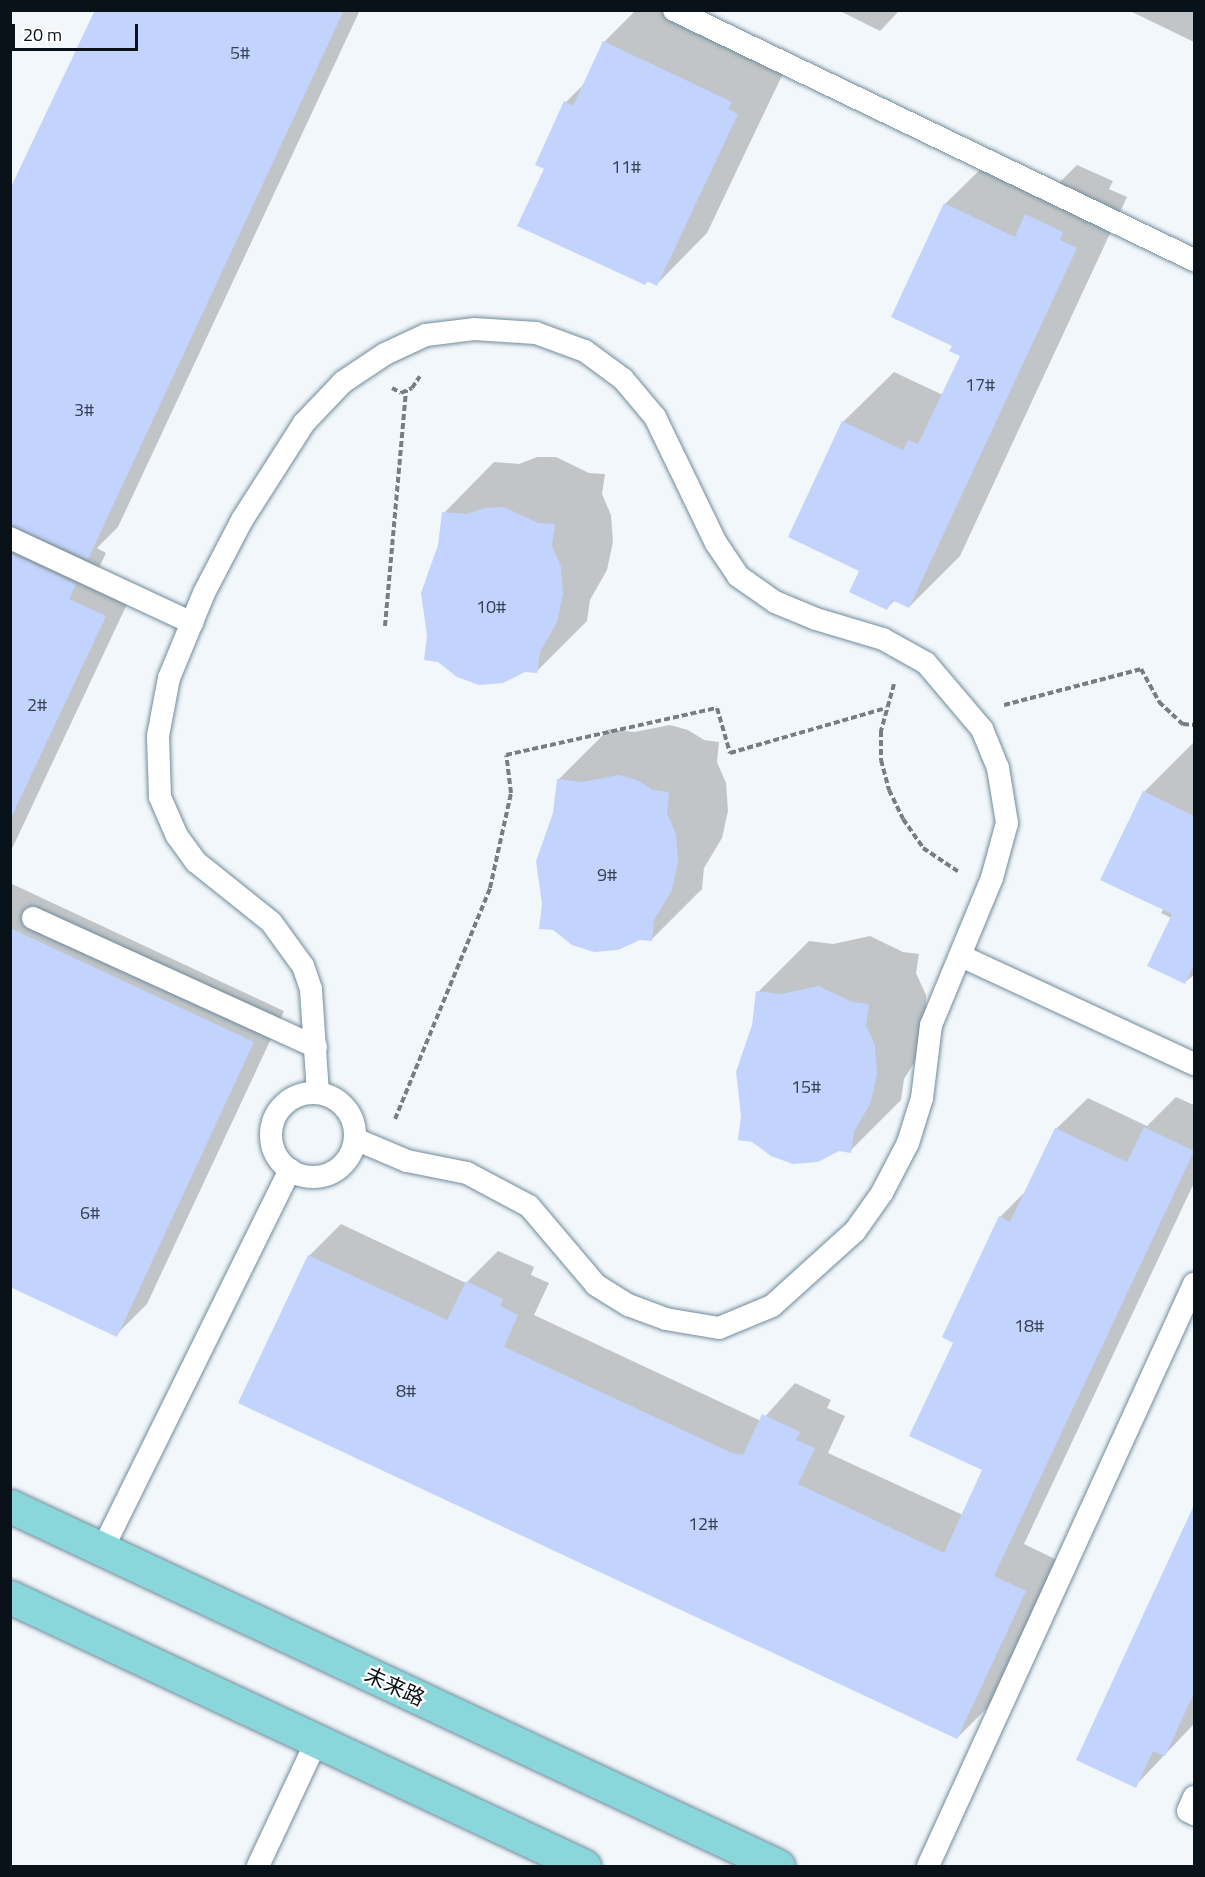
<!DOCTYPE html>
<meta charset="utf-8">
<style>
body{margin:0}
#map{position:relative;width:1205px;height:1877px;overflow:hidden;background:#f2f7fb;font-family:"Titillium Web","Noto Sans SC",sans-serif}
div>[style]{position:absolute}
.shadow>*{inset:0;background:#0003}
.building>*{inset:0;background:#c2d3fe}
.path>*{height:4px;margin-top:-2px;transform-origin:0;background:repeating-linear-gradient(90deg,#767e83 0 6px,transparent 0 9px)}
.roads{filter:drop-shadow(0 0 2px #718c9b) drop-shadow(0 0 2px #718c9b)}
.lane>*{height:22px;margin:-11px;padding:0 11px;transform-origin:11px;border-radius:11px;background:#fff}
.lane>.ring{margin:-11px;padding:0;box-sizing:content-box;background:none;border:22px solid #fff;border-radius:50%}
.primary>*{height:33px;margin:-16.5px;padding:0 16.5px;transform-origin:16.5px;border-radius:16.5px;background:#89d6db}
span{translate:-50% -50%;white-space:nowrap;text-align:center;line-height:1.15;-webkit-text-stroke:4.5px #fff;paint-order:stroke}
.number-label{font-size:18px;color:#364252}
.number-label span{-webkit-text-stroke-width:0}
.street-label{font-size:21px;color:#081218}
.frame{position:absolute;inset:0;border:12px solid #081218;pointer-events:none}
.scale{position:absolute;left:12px;top:24px;width:126px;height:27px;box-sizing:border-box;border:3px solid #081218;border-top:0;padding-left:8px;font-size:18px;line-height:21px;white-space:nowrap;color:#081218;-webkit-text-stroke:4px #fff;paint-order:stroke}
</style>
<div id="map">
<div class="shadow">
<div style="clip-path:polygon(97px 10px,360px 10px,118px 527px,97px 548px,106px 553px,99px 568px,136px 585px,10px 853px,10px 193px)"></div>
<div style="clip-path:polygon(636px 10px,696px 10px,788px 63px,707px 233px,657px 284px,649px 280px,645px 284px,546px 168px,566px 102px,586px 82px,604px 42px)"></div>
<div style="clip-path:polygon(838px 10px,900px 10px,880px 31px)"></div>
<div style="clip-path:polygon(1128px 10px,1194px 10px,1194px 42px)"></div>
<div style="clip-path:polygon(996px 154px,1059px 183px,1077px 165px,1113px 181px,1109px 189px,1127px 197px,960px 556px,909px 607px,895px 600px,887px 608px,861px 570px,843px 422px,894px 372px,943px 395px,962px 355px,954px 345px,945px 204px)"></div>
<div style="clip-path:polygon(537px 457px,556px 457px,589px 473px,605px 474px,602px 494px,611px 515px,613px 542px,607px 570px,590px 600px,587px 621px,536px 672px,439px 546px,444px 513px,494px 462px,519px 464px)"></div>
<div style="clip-path:polygon(670px 725px,688px 730px,704px 740px,719px 742px,717px 762px,726px 783px,728px 811px,722px 838px,704px 868px,702px 889px,651px 940px,554px 813px,558px 780px,609px 729px,634px 732px)"></div>
<div style="clip-path:polygon(1194px 742px,1194px 975px,1185px 982px,1171px 918px,1161px 913px,1164px 908px,1144px 792px)"></div>
<div style="clip-path:polygon(10px 883px,284px 1011px,147px 1304px,116px 1335px,10px 1285px)"></div>
<div style="clip-path:polygon(870px 936px,903px 952px,919px 954px,916px 973px,926px 995px,927px 1022px,922px 1050px,904px 1079px,901px 1100px,850px 1151px,754px 1025px,758px 992px,809px 941px,833px 944px)"></div>
<div style="clip-path:polygon(1176px 1097px,1194px 1105px,1194px 1183px,1024px 1544px,1057px 1560px,989px 1706px,957px 1738px,309px 1256px,341px 1224px,466px 1283px,498px 1251px,534px 1267px,531px 1275px,549px 1283px,534px 1315px,761px 1421px,795px 1383px,831px 1400px,827px 1408px,845px 1416px,828px 1453px,963px 1515px,984px 1470px,955px 1342px,1000px 1217px,1027px 1190px,1056px 1129px,1088px 1098px,1147px 1126px)"></div>
<div style="clip-path:polygon(1194px 1508px,1194px 1724px,1135px 1786px,1078px 1759px)"></div>
</div>
<div class="building">
<div style="clip-path:polygon(95px 10px,344px 10px,88px 559px,10px 525px,10px 189px)"></div>
<div style="clip-path:polygon(603px 41px,732px 102px,728px 109px,738px 114px,657px 286px,647px 281px,645px 285px,517px 226px,544px 169px,535px 165px,564px 101px,573px 106px)"></div>
<div style="clip-path:polygon(944px 203px,1015px 237px,1025px 214px,1063px 232px,1060px 240px,1077px 248px,909px 608px,892px 600px,887px 610px,849px 592px,859px 571px,788px 537px,842px 421px,903px 450px,908px 440px,918px 444px,960px 356px,949px 351px,952px 346px,891px 317px)"></div>
<div style="clip-path:polygon(504px 507px,538px 523px,555px 524px,552px 546px,561px 567px,563px 594px,557px 622px,540px 652px,537px 673px,525px 672px,503px 683px,479px 685px,457px 677px,438px 662px,424px 660px,427px 636px,421px 593px,438px 545px,442px 512px,467px 514px,485px 508px)"></div>
<div style="clip-path:polygon(10px 553px,76px 584px,69px 599px,106px 616px,10px 820px)"></div>
<div style="clip-path:polygon(619px 775px,637px 780px,653px 790px,669px 792px,667px 813px,676px 834px,678px 862px,672px 890px,654px 920px,652px 941px,640px 940px,618px 950px,594px 952px,572px 945px,553px 930px,539px 929px,542px 904px,536px 861px,553px 813px,557px 779px,582px 782px)"></div>
<div style="clip-path:polygon(1143px 791px,1194px 816px,1194px 964px,1185px 984px,1147px 966px,1172px 914px,1100px 880px)"></div>
<div style="clip-path:polygon(10px 928px,254px 1042px,117px 1337px,10px 1287px)"></div>
<div style="clip-path:polygon(819px 986px,852px 1002px,869px 1004px,866px 1025px,875px 1046px,877px 1074px,871px 1102px,854px 1132px,851px 1153px,839px 1151px,818px 1162px,793px 1164px,771px 1156px,752px 1142px,738px 1140px,741px 1116px,736px 1072px,752px 1025px,756px 991px,781px 994px)"></div>
<div style="clip-path:polygon(1144px 1127px,1194px 1151px,994px 1576px,1026px 1591px,957px 1739px,238px 1403px,308px 1255px,447px 1320px,466px 1281px,503px 1299px,500px 1306px,518px 1315px,504px 1347px,732px 1453px,743px 1455px,762px 1414px,800px 1432px,796px 1440px,815px 1448px,798px 1484px,944px 1553px,982px 1470px,909px 1436px,953px 1343px,942px 1337px,999px 1216px,1010px 1222px,1055px 1128px,1127px 1162px)"></div>
<div style="clip-path:polygon(1194px 1505px,1194px 1693px,1165px 1756px,1153px 1751px,1136px 1788px,1076px 1760px)"></div>
</div>
<div class="path">
<div style="left:392px;top:388px;width:10px;rotate:29deg"></div>
<div style="left:401px;top:393px;width:12px;rotate:-24deg"></div>
<div style="left:412px;top:388px;width:14px;rotate:-56deg"></div>
<div style="left:385px;top:626px;width:237px;rotate:-84.9deg"></div>
<div style="left:894px;top:684px;width:49px;rotate:105.5deg"></div>
<div style="left:881px;top:731px;width:29px;rotate:90deg"></div>
<div style="left:881px;top:760px;width:31px;rotate:75deg"></div>
<div style="left:889px;top:790px;width:32px;rotate:64deg"></div>
<div style="left:903px;top:819px;width:35px;rotate:55deg"></div>
<div style="left:923px;top:848px;width:43px;rotate:33.7deg"></div>
<div style="left:1004px;top:705px;width:142px;rotate:-14.7deg"></div>
<div style="left:1141px;top:669px;width:38px;rotate:61deg"></div>
<div style="left:1159px;top:702px;width:33px;rotate:43deg"></div>
<div style="left:1183px;top:724px;width:11px;rotate:5deg"></div>
<div style="left:395px;top:1119px;width:250px;rotate:-67.6deg"></div>
<div style="left:490px;top:888px;width:97px;rotate:-77.5deg"></div>
<div style="left:511px;top:793px;width:38px;rotate:-97deg"></div>
<div style="left:506px;top:755px;width:216px;rotate:-12.6deg"></div>
<div style="left:717px;top:708px;width:47px;rotate:73.9deg"></div>
<div style="left:730px;top:753px;width:162px;rotate:-16.1deg"></div>
</div>
<div class="roads">
<div class="lane">
<div style="left:674px;top:10px;width:577px;rotate:25.68deg"></div>
<div style="left:10px;top:538px;width:201px;rotate:25deg"></div>
<div style="left:33px;top:918px;width:311px;rotate:24.5deg"></div>
<div style="left:961px;top:956px;width:257px;rotate:24.9deg"></div>
<div class="ring" style="left:271px;top:1093px;width:62px;height:62px"></div>
<div style="left:318px;top:1093px;width:104px;rotate:-93.9deg"></div>
<div style="left:311px;top:989px;width:24px;rotate:-109deg"></div>
<div style="left:303px;top:966px;width:54px;rotate:-126deg"></div>
<div style="left:271px;top:922px;width:96px;rotate:-141.3deg"></div>
<div style="left:196px;top:862px;width:32px;rotate:-126deg"></div>
<div style="left:177px;top:836px;width:43px;rotate:-113.6deg"></div>
<div style="left:160px;top:797px;width:61px;rotate:-91.9deg"></div>
<div style="left:158px;top:736px;width:59px;rotate:-79.3deg"></div>
<div style="left:169px;top:678px;width:92px;rotate:-67.6deg"></div>
<div style="left:204px;top:593px;width:82px;rotate:-62.5deg"></div>
<div style="left:242px;top:520px;width:115px;rotate:-57.4deg"></div>
<div style="left:304px;top:423px;width:57px;rotate:-46.4deg"></div>
<div style="left:343px;top:382px;width:50px;rotate:-33.7deg"></div>
<div style="left:385px;top:354px;width:45px;rotate:-24.9deg"></div>
<div style="left:426px;top:335px;width:48px;rotate:-7.1deg"></div>
<div style="left:474px;top:329px;width:62px;rotate:3.7deg"></div>
<div style="left:536px;top:333px;width:52px;rotate:20.2deg"></div>
<div style="left:585px;top:351px;width:47px;rotate:36.4deg"></div>
<div style="left:623px;top:379px;width:50px;rotate:49.9deg"></div>
<div style="left:655px;top:417px;width:140px;rotate:64.2deg"></div>
<div style="left:716px;top:543px;width:40px;rotate:56deg"></div>
<div style="left:738px;top:576px;width:45px;rotate:35.1deg"></div>
<div style="left:775px;top:602px;width:44px;rotate:22.5deg"></div>
<div style="left:816px;top:619px;width:70px;rotate:16.6deg"></div>
<div style="left:883px;top:639px;width:49px;rotate:29.2deg"></div>
<div style="left:926px;top:663px;width:87px;rotate:49.7deg"></div>
<div style="left:982px;top:729px;width:42px;rotate:67.7deg"></div>
<div style="left:998px;top:768px;width:56px;rotate:80.7deg"></div>
<div style="left:1007px;top:823px;width:57px;rotate:105.3deg"></div>
<div style="left:992px;top:878px;width:159px;rotate:112.5deg"></div>
<div style="left:931px;top:1025px;width:74px;rotate:97deg"></div>
<div style="left:922px;top:1098px;width:47px;rotate:107.3deg"></div>
<div style="left:908px;top:1143px;width:56px;rotate:117.5deg"></div>
<div style="left:882px;top:1193px;width:47px;rotate:125.4deg"></div>
<div style="left:855px;top:1231px;width:112px;rotate:137.9deg"></div>
<div style="left:772px;top:1306px;width:57px;rotate:157.5deg"></div>
<div style="left:719px;top:1328px;width:54px;rotate:-170.4deg"></div>
<div style="left:666px;top:1319px;width:40px;rotate:-159.8deg"></div>
<div style="left:628px;top:1305px;width:38px;rotate:-148deg"></div>
<div style="left:596px;top:1285px;width:104px;rotate:-130.3deg"></div>
<div style="left:529px;top:1206px;width:70px;rotate:-152deg"></div>
<div style="left:467px;top:1173px;width:61px;rotate:-168.7deg"></div>
<div style="left:407px;top:1161px;width:56px;rotate:-157.1deg"></div>
<div style="left:103px;top:1548px;width:422px;rotate:-63.7deg"></div>
<div style="left:1194px;top:1797px;width:15px;rotate:113deg"></div>
<div style="left:1188px;top:1811px;width:7px;rotate:27deg"></div>
<div style="left:258px;top:1866px;width:139px;rotate:-64.9deg"></div>
<div style="left:928px;top:1866px;width:640px;rotate:-65.44deg"></div>
</div>
<div class="primary">
<div style="left:10px;top:1506px;width:848px;rotate:25.11deg"></div>
<div style="left:10px;top:1597px;width:634px;rotate:25.11deg"></div>
</div>
</div>
<div class="number-label">
<span style="left:240px;top:53px">5#</span>
<span style="left:626px;top:167px">11#</span>
<span style="left:980px;top:385px">17#</span>
<span style="left:84px;top:410px">3#</span>
<span style="left:491px;top:607px">10#</span>
<span style="left:37px;top:705px">2#</span>
<span style="left:607px;top:875px">9#</span>
<span style="left:806px;top:1087px">15#</span>
<span style="left:90px;top:1213px">6#</span>
<span style="left:1029px;top:1326px">18#</span>
<span style="left:406px;top:1391px">8#</span>
<span style="left:703px;top:1524px">12#</span>
</div>
<div class="street-label">
<span style="left:395px;top:1686px;rotate:25deg">未来路</span>
</div>
<div class="frame"></div>
<div class="scale">20 m</div>
</div>
